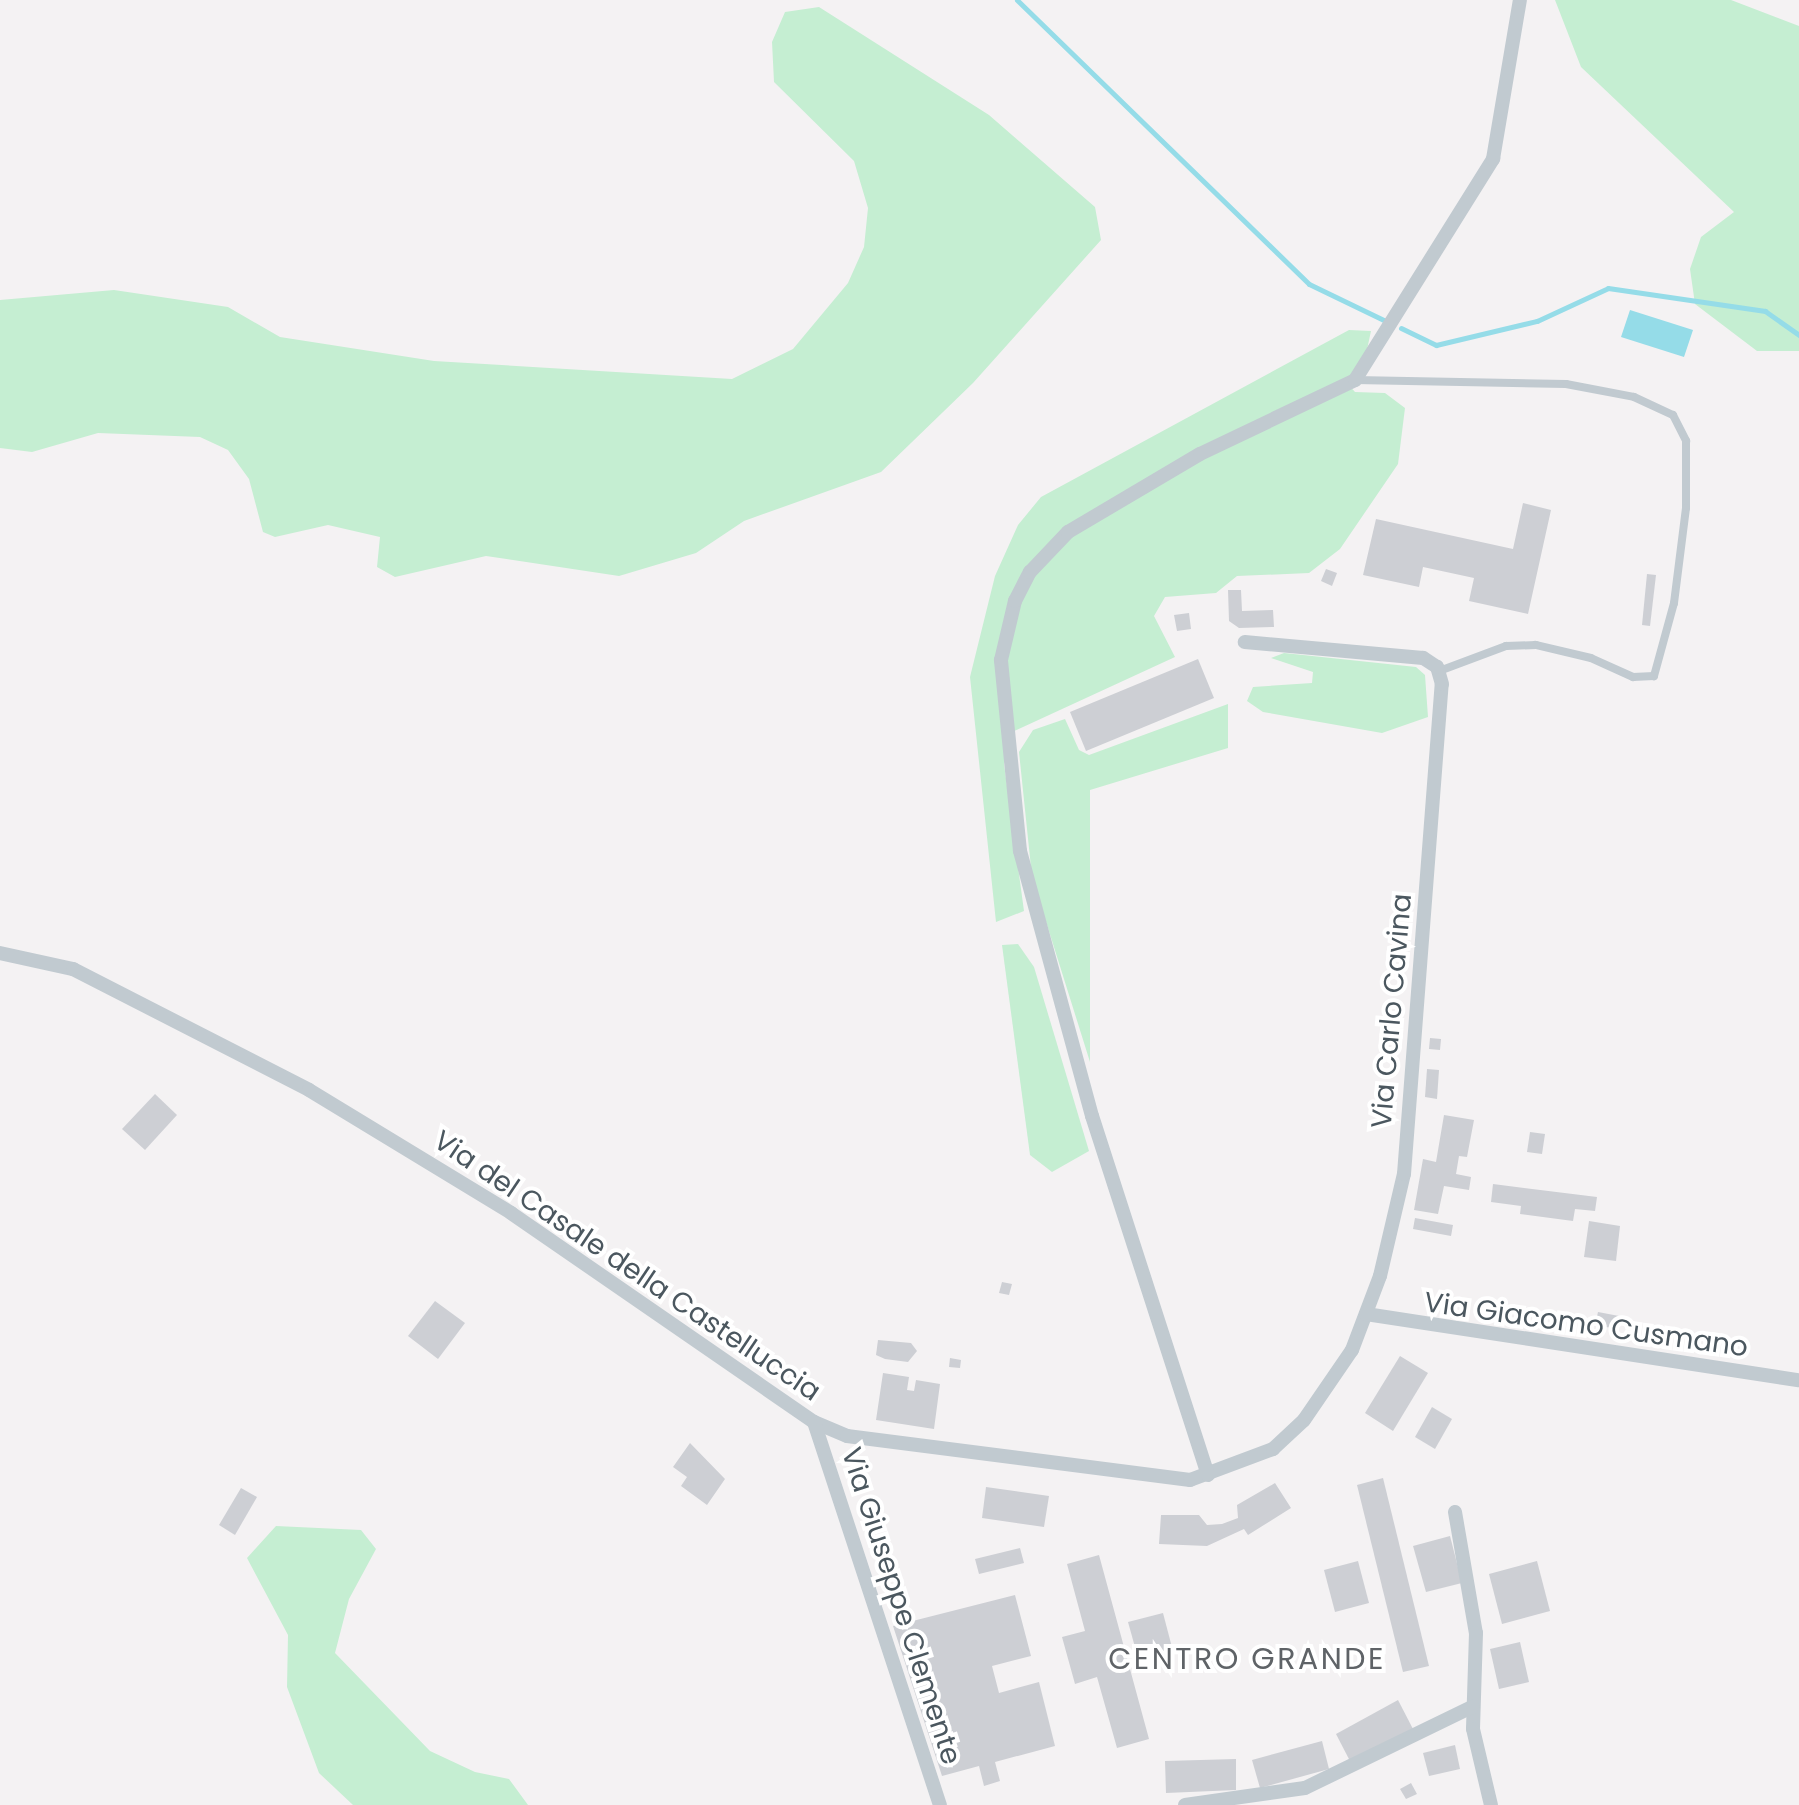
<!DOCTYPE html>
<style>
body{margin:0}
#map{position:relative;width:1799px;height:1805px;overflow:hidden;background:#f4f2f3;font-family:Poppins,sans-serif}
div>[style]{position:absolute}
.green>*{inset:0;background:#c5eed2}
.water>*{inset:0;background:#95dce8}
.stream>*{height:5px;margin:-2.5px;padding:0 2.5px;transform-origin:2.5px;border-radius:2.5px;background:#95dce8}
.building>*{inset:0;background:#cdcfd4}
.service>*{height:8px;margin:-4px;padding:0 4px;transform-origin:4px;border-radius:4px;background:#c1cad0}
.minor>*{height:14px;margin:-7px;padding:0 7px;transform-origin:7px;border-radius:7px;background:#c1cad0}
span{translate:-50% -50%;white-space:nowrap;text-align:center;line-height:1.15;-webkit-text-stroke:8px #fff;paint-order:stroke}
.street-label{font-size:28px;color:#4b575f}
.neighbourhood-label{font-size:30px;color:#5f6367;letter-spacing:2.5px}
</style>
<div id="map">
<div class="green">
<div style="clip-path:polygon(1555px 0,1731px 0,1799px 26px,1799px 351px,1757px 351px,1695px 304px,1690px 269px,1701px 237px,1734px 212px,1581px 67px)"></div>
<div style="clip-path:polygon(819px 7px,989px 115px,1095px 207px,1101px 240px,973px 383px,881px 472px,744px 521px,696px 553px,619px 576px,486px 556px,395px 577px,377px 567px,380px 537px,328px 525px,275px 537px,263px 532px,249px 479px,228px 450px,200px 437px,98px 433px,32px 452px,0 448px,0 300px,114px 290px,228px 307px,280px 337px,434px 361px,732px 379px,793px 349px,848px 283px,864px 247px,868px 208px,854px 161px,774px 82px,772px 42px,785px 12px)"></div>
<div style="clip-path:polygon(1349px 330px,1371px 331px,1365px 359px,1347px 383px,1355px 392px,1385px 393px,1405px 408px,1398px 464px,1340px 549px,1309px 573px,1237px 576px,1216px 593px,1165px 597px,1154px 616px,1175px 657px,1010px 733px,1004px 764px,1024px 911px,996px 922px,970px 677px,995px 576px,1018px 525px,1041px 497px)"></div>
<div style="clip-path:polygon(1284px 653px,1416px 667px,1425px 675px,1428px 717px,1382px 733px,1263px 712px,1247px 701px,1253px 687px,1312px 683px,1313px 672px,1271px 658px)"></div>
<div style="clip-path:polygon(1228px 704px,1228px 748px,1090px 790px,1090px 1062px,1032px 877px,1019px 752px,1033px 730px,1065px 719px,1079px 750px,1089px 755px)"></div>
<div style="clip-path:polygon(1018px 944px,1034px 967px,1089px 1151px,1052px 1172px,1030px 1155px,1002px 945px)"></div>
<div style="clip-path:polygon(276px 1526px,361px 1530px,376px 1549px,349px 1599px,335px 1653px,430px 1751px,475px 1772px,509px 1779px,528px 1805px,353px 1805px,319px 1773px,287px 1687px,288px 1635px,247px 1558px)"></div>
</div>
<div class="water">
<div style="clip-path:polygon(1630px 310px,1693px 330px,1684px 357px,1621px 337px)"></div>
</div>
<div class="stream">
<div style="left:1017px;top:0;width:407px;rotate:44.2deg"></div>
<div style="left:1309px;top:284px;width:88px;rotate:25.7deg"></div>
<div style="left:1401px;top:328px;width:39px;rotate:26deg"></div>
<div style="left:1436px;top:345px;width:104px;rotate:-13.4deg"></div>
<div style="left:1537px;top:321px;width:78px;rotate:-24.9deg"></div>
<div style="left:1608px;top:288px;width:159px;rotate:8.3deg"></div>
<div style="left:1765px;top:311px;width:42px;rotate:35.2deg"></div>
</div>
<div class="building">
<div style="clip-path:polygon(1523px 503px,1551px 510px,1528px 614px,1469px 601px,1474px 578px,1423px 567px,1419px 587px,1363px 575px,1376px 519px,1513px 549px)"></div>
<div style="clip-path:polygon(1326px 569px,1337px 573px,1332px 586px,1321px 581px)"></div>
<div style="clip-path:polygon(1647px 574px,1656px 575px,1650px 626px,1642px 625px)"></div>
<div style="clip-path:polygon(1228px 590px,1241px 590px,1242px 611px,1273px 610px,1274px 627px,1239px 628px,1229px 621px)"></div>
<div style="clip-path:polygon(1189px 613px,1191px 629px,1177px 631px,1174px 615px)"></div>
<div style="clip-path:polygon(1198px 659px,1214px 698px,1086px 751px,1070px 712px)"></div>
<div style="clip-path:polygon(1430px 1038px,1441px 1039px,1440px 1050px,1429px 1049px)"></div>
<div style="clip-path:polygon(1427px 1069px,1439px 1070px,1437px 1099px,1425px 1097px)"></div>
<div style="clip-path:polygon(155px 1094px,177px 1115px,145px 1150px,122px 1129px)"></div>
<div style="clip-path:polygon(1444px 1115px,1474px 1120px,1467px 1157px,1459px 1156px,1456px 1174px,1471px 1177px,1469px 1190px,1444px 1186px,1438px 1214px,1414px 1210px,1423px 1159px,1436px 1162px)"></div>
<div style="clip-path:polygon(1530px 1132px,1545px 1134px,1542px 1154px,1527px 1152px)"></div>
<div style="clip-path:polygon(1493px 1184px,1597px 1197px,1595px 1211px,1575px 1209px,1573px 1221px,1520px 1214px,1521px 1206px,1491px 1202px)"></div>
<div style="clip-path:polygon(1415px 1218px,1453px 1225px,1451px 1236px,1413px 1229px)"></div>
<div style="clip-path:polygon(1589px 1221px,1620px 1226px,1616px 1261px,1584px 1257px)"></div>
<div style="clip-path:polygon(1002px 1282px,1012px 1284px,1009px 1295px,999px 1293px)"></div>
<div style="clip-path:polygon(435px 1301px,465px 1323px,438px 1359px,408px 1336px)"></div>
<div style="clip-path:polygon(1598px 1312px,1619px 1316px,1617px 1329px,1595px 1325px)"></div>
<div style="clip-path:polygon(878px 1340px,911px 1343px,917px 1351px,908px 1362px,885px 1359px,876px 1355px)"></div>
<div style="clip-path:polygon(1400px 1356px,1428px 1373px,1393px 1431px,1365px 1413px)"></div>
<div style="clip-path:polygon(950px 1358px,961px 1360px,960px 1368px,949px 1367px)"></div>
<div style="clip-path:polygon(883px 1373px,909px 1377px,907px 1390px,914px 1391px,916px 1380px,940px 1384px,934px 1429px,876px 1420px)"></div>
<div style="clip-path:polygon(1432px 1407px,1452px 1419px,1435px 1449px,1415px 1437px)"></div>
<div style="clip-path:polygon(690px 1443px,725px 1479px,707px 1505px,681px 1486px,687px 1477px,673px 1467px)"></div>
<div style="clip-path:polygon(1383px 1478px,1429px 1666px,1403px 1672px,1357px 1485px)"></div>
<div style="clip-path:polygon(1275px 1483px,1291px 1508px,1248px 1535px,1244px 1529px,1207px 1546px,1159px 1544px,1161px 1515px,1199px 1515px,1207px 1525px,1222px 1524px,1238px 1518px,1237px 1505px)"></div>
<div style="clip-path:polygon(986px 1487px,1049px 1496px,1044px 1527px,982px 1518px)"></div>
<div style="clip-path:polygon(241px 1488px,257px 1497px,235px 1535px,219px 1525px)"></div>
<div style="clip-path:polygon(1450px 1536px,1462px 1583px,1426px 1592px,1413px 1546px)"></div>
<div style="clip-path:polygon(1020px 1548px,1024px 1563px,979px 1574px,975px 1559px)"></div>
<div style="clip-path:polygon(1099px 1555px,1149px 1739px,1117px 1748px,1097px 1677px,1075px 1684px,1062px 1637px,1085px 1631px,1067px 1564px)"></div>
<div style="clip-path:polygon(1358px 1561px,1369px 1603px,1335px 1612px,1324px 1570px)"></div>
<div style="clip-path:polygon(1537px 1561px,1550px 1611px,1502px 1624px,1489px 1574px)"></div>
<div style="clip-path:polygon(1015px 1595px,1031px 1656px,992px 1666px,999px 1693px,1039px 1682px,1055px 1746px,995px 1762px,1000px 1781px,984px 1786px,979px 1766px,942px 1776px,893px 1626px)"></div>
<div style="clip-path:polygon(1163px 1613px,1174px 1655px,1140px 1665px,1128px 1622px)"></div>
<div style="clip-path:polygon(1520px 1642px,1529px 1682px,1499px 1689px,1490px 1649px)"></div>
<div style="clip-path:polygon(1398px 1700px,1413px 1729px,1351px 1763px,1336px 1734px)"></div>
<div style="clip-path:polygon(1322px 1741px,1329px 1769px,1260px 1788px,1252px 1760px)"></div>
<div style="clip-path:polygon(1455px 1745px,1460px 1769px,1429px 1776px,1423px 1753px)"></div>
<div style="clip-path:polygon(1236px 1759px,1236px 1790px,1166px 1793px,1165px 1761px)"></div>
<div style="clip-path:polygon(1411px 1783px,1417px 1794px,1406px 1799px,1400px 1789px)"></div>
</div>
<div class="service">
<div style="left:1355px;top:380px;width:211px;rotate:1.1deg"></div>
<div style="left:1566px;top:384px;width:69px;rotate:10.8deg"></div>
<div style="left:1634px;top:397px;width:43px;rotate:24.8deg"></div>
<div style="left:1673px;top:415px;width:29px;rotate:63deg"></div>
<div style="left:1686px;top:441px;width:67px;rotate:90deg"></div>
<div style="left:1686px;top:508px;width:96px;rotate:97.2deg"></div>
<div style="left:1674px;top:603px;width:76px;rotate:105.3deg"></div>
<div style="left:1654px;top:676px;width:21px;rotate:177deg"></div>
<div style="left:1633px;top:677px;width:46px;rotate:-155.7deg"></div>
<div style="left:1591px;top:658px;width:57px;rotate:-166.7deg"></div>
<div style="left:1536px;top:645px;width:30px;rotate:178deg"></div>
<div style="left:1506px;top:646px;width:72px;rotate:159.5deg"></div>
</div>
<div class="minor">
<div style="left:0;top:953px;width:75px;rotate:12.4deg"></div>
<div style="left:73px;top:969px;width:265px;rotate:27.1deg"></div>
<div style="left:309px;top:1090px;width:237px;rotate:31.3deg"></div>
<div style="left:511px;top:1213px;width:368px;rotate:34.6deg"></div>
<div style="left:814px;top:1422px;width:36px;rotate:23deg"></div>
<div style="left:847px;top:1436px;width:346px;rotate:7.3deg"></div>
<div style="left:1190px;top:1480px;width:89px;rotate:-20.5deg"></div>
<div style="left:1273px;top:1449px;width:42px;rotate:-43.1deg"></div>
<div style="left:1304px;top:1420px;width:85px;rotate:-55.6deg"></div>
<div style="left:1352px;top:1350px;width:79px;rotate:-69.3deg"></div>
<div style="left:1380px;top:1276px;width:105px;rotate:-76.8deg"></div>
<div style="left:1404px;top:1174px;width:491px;rotate:-85.6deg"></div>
<div style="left:1442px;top:684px;width:18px;rotate:-106deg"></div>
<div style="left:1437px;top:667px;width:17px;rotate:-147deg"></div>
<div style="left:1423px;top:658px;width:179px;rotate:-174.9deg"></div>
<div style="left:1366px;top:1314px;width:438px;rotate:8.7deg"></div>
<div style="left:814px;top:1422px;width:403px;rotate:71.8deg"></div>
<div style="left:1208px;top:1475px;width:377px;rotate:-107.9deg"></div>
<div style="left:1092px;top:1116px;width:275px;rotate:-105.2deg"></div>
<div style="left:1020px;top:851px;width:192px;rotate:-95.7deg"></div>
<div style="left:1001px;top:660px;width:61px;rotate:-76.7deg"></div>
<div style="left:1015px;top:601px;width:33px;rotate:-63deg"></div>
<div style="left:1030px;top:572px;width:55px;rotate:-46.5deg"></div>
<div style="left:1068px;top:532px;width:153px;rotate:-30.6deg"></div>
<div style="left:1200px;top:454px;width:172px;rotate:-25.5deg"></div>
<div style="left:1355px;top:380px;width:261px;rotate:-58deg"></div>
<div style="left:1493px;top:159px;width:161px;rotate:-80.4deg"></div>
<div style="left:1455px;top:1512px;width:123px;rotate:80.2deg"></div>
<div style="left:1476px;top:1633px;width:96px;rotate:91.8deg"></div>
<div style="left:1473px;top:1729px;width:78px;rotate:76.7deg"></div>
<div style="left:1185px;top:1805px;width:121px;rotate:-8.1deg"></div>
<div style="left:1305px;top:1788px;width:186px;rotate:-25.9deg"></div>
</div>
<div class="street-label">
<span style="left:1392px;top:1011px;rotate:-85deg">Via Carlo Cavina</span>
<span style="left:627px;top:1266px;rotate:34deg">Via del Casale della Castelluccia</span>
<span style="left:1586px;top:1325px;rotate:8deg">Via Giacomo Cusmano</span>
<span style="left:901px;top:1606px;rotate:72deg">Via Giuseppe Clemente</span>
</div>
<div class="neighbourhood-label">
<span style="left:1247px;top:1659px">CENTRO GRANDE</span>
</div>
</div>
